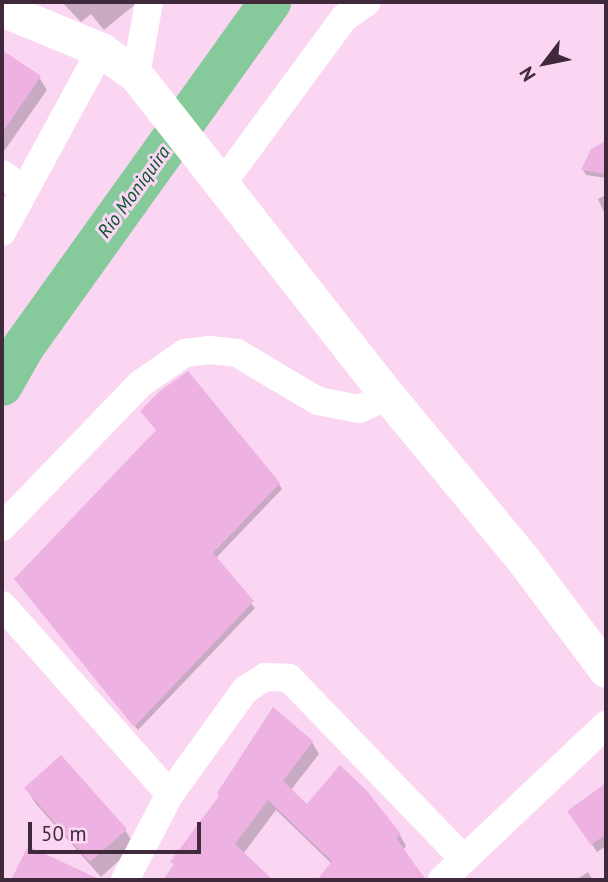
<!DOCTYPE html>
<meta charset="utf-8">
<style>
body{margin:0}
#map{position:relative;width:608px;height:882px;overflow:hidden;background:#fbd6f3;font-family:"PT Sans",sans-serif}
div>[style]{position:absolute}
.shadow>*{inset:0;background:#0003}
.river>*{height:42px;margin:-21px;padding:0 21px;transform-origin:21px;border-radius:21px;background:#86c99a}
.building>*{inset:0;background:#eeb2e2}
.minor>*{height:28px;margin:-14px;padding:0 14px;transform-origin:14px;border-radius:14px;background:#fff}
.major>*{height:35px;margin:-17.5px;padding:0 17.5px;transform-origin:17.5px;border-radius:17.5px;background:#fff}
span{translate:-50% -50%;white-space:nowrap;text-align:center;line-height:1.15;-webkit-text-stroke:6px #fbd6f3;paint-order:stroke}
.water-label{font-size:19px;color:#03562c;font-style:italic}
.frame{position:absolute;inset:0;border:4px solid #41293c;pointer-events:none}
.north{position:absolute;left:510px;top:28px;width:70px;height:70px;-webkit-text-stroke:5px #fbd6f3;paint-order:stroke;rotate:238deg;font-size:19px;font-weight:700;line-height:28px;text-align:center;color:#41293c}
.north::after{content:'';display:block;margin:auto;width:24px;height:32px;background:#41293c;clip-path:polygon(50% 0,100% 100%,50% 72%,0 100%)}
.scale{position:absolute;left:28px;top:822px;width:173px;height:32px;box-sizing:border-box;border:4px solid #41293c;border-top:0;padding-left:9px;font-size:21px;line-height:24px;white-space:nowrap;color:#41293c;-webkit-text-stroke:5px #fbd6f3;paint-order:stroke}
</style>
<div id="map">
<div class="shadow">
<div style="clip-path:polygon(62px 2px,138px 2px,104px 30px,91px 14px,81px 22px)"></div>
<div style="clip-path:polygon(2px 52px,39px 77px,47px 90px,2px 154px)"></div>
<div style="clip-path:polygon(606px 143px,606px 178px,586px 175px,583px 170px,592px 150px)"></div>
<div style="clip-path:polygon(606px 195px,606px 217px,598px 199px)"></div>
<div style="clip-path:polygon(157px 431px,279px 484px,282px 489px,215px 559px,255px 608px,138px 730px,19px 584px)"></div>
<div style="clip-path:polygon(312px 742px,319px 754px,291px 790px,308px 807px,400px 835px,406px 846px,403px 850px,426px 880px,319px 880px,332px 864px,276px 810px,243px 854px,270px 880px,165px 880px,175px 866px,172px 862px)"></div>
<div style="clip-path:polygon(606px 785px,606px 846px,597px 852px,569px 811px)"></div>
<div style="clip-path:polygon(26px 788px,125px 830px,135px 846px,101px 877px,36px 804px)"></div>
<div style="clip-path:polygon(588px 872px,593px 880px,576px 880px)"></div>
</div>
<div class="river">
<div style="left:2px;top:385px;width:45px;rotate:-60.6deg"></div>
<div style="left:24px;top:346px;width:423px;rotate:-54.4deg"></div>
</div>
<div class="building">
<div style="clip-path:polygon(2px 50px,41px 76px,2px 133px)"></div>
<div style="clip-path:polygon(606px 141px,606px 174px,581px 170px,591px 149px)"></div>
<div style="clip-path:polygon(188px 371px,280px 483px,213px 553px,254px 601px,134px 727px,14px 579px,156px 430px,140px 411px,160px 391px)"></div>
<div style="clip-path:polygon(273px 707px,313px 741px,283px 781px,307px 804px,340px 765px,367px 791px,401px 834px,396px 838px,426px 880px,317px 880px,332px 861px,268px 800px,235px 844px,273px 880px,163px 880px,174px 864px,170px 862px,219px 796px,217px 793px)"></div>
<div style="clip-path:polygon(61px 755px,127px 829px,90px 862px,24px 788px)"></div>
<div style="clip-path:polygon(606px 783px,606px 834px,591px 845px,567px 811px)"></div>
<div style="clip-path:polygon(28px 846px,101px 880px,11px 880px)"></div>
</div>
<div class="minor">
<div style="left:136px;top:75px;width:74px;rotate:-79.9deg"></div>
<div style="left:2px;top:174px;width:28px;rotate:35deg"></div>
<div style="left:222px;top:184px;width:206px;rotate:-53.7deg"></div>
<div style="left:344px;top:18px;width:28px;rotate:-35deg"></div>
<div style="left:2px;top:232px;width:207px;rotate:-61.5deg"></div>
<div style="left:2px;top:527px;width:199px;rotate:-46deg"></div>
<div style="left:140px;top:384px;width:55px;rotate:-34.6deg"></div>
<div style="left:185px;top:353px;width:24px;rotate:-7deg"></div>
<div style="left:209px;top:350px;width:28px;rotate:6deg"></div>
<div style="left:237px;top:353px;width:94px;rotate:30.7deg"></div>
<div style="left:318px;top:401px;width:42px;rotate:11deg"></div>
<div style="left:359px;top:409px;width:32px;rotate:-24deg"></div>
<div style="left:2px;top:605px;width:253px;rotate:48.4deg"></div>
<div style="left:125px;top:880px;width:97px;rotate:-62.4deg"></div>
<div style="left:170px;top:794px;width:128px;rotate:-54.2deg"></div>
<div style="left:245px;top:690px;width:24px;rotate:-33deg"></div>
<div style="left:265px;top:677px;width:24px;rotate:2deg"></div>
<div style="left:289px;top:678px;width:252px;rotate:46deg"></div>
<div style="left:442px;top:880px;width:226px;rotate:-43.4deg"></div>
</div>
<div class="major">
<div style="left:2px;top:9px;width:107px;rotate:22.5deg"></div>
<div style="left:101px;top:50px;width:43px;rotate:35.5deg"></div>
<div style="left:136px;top:75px;width:408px;rotate:51.9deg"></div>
<div style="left:388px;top:396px;width:210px;rotate:50.4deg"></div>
<div style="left:522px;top:558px;width:140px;rotate:53.1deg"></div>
</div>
<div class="water-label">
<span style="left:134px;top:192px;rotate:-54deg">Río Moniquira</span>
</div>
<div class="frame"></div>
<div class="north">N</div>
<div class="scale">50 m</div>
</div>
